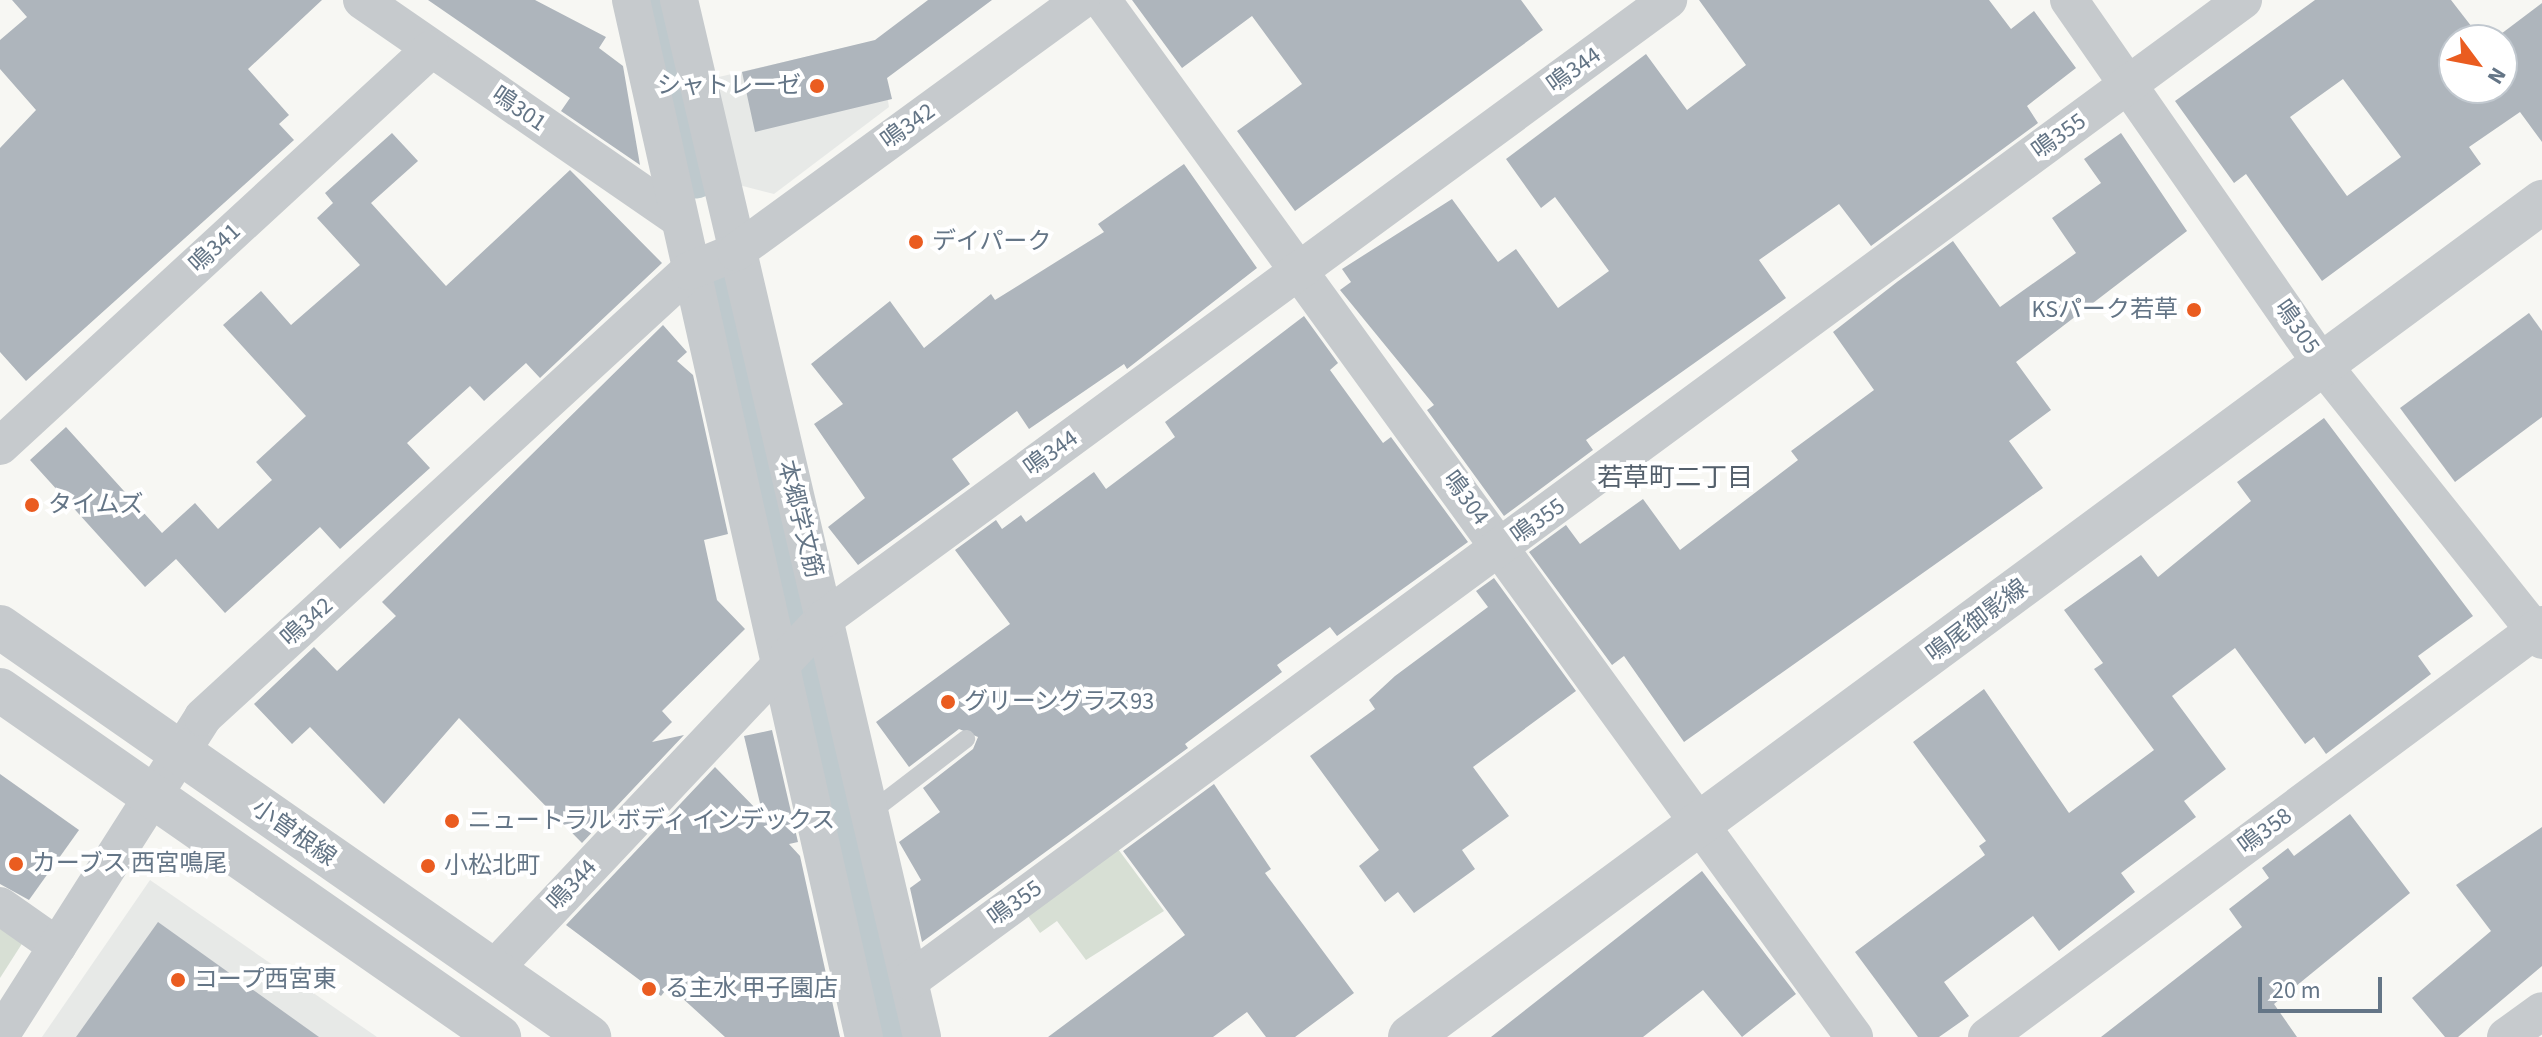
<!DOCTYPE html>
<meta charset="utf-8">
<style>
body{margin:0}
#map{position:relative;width:2542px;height:1037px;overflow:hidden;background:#f7f7f3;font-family:"Source Sans 3","Noto Sans JP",sans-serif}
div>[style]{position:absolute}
.built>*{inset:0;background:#e7e9e7}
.green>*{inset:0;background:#d7dfd4}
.river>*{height:74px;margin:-37px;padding:0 37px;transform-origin:37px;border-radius:37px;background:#bec9cd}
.building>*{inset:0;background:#aeb5bc}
.service>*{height:18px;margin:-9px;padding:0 9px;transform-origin:9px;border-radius:9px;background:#c6cacd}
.minor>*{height:38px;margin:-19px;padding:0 19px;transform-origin:19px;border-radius:19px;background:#c6cacd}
.tertiary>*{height:44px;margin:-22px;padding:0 22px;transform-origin:22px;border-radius:22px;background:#c6cacd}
.dots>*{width:22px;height:22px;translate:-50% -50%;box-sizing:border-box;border:4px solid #fff;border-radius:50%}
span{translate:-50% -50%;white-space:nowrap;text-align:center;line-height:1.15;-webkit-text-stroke:8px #fff;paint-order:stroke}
.street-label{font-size:24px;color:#647586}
.poi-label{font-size:24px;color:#647586}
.right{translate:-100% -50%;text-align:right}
.left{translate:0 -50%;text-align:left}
.neighbourhood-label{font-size:26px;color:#535f6b}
.north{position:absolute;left:2438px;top:24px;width:80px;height:80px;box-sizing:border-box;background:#fff;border:2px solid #c1c8cf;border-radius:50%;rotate:122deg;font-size:22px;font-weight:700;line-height:32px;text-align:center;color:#647586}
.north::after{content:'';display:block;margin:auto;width:28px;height:36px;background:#ea5c20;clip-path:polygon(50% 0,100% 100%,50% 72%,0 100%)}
.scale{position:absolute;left:2258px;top:977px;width:124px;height:36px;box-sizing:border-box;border:4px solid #647586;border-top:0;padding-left:10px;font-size:24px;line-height:28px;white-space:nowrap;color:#647586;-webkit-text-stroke:6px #fff;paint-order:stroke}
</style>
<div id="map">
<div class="built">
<div style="clip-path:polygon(878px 40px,889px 107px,774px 194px,735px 184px,710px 79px)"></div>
<div style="clip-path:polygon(150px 880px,377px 1037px,42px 1037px)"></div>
</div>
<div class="green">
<div style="clip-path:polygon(1118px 849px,1164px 911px,1086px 960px,1057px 921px,1040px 933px,1028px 916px)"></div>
<div style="clip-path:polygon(0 922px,25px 939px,0 978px)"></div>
</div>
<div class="river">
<div style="left:655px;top:0;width:166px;rotate:76.8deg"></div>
<div style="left:724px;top:301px;width:756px;rotate:76.92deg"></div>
</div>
<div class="building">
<div style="clip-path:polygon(12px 0,322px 0,248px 69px,289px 115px,279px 124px,294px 140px,26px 381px,0 352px,0 148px,36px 110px,0 69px,0 40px,27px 17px)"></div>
<div style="clip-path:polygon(428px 0,535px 0,606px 37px,599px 48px,623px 66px,640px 165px,561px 111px,570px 98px)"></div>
<div style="clip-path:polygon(928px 0,992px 0,887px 78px,892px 99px,755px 132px,742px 72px,875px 40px)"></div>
<div style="clip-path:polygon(1132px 0,1521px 0,1543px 30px,1295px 211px,1237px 131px,1302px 84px,1252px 16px,1182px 68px)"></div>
<div style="clip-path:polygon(1699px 0,1989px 0,2011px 29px,2034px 11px,2076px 68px,2027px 106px,2038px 123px,1871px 246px,1839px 204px,1759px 260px,1786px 298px,1586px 440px,1593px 450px,1504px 516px,1427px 410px,1434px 405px,1340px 290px,1351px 282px,1342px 269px,1452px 199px,1498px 262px,1516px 249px,1558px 308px,1609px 271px,1555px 197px,1541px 208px,1506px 159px,1646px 54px,1687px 110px,1746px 65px)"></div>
<div style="clip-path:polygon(evenodd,2315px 0,2451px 0,2482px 40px,2454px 40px,2454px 88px,2502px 88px,2502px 40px,2493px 40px,2542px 3px,2542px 142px,2520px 112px,2469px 147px,2481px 164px,2322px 281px,2246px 174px,2234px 183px,2175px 101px,2315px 0,2343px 79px,2401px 157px,2347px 196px,2290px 117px,2343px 79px)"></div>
<div style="clip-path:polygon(392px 133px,418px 161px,371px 203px,446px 286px,570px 170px,662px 263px,540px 378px,526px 363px,484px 401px,470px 386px,407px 443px,430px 468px,340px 549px,320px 527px,225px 613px,176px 559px,145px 587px,30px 460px,66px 427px,162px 533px,195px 503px,218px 529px,272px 480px,256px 462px,306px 416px,223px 325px,261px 291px,291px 325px,360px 265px,317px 218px,333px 203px,325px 193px)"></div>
<div style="clip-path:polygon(2121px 133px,2187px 231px,2016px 362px,2051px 410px,2009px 441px,2043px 488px,1684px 742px,1624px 656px,1612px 665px,1529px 552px,1566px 525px,1580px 544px,1643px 499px,1680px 550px,1798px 460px,1791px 451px,1874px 390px,1833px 332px,1897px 282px,1953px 241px,2000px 307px,2076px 253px,2052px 218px,2101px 183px,2084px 159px)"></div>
<div style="clip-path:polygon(1184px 164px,1257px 268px,1127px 369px,1124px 364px,1029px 429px,1017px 411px,952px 459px,970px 484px,858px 565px,828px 527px,865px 498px,814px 424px,843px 404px,811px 364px,890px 301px,924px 348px,991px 294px,995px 300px,1104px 232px,1098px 224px)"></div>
<div style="clip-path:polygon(2529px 313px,2542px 331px,2542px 417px,2455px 482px,2400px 408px)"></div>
<div style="clip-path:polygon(1304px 316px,1338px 363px,1330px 370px,1383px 443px,1391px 437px,1468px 542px,1337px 636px,1330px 627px,1277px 665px,1282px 672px,1185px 744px,1188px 748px,922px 942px,910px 888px,921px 880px,899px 842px,940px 812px,923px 788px,973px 749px,978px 737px,959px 729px,909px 767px,876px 722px,1010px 624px,955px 550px,996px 520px,1002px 529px,1021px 515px,1026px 522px,1094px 472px,1106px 489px,1175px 437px,1165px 422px)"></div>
<div style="clip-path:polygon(663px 325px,687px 352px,677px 361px,693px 375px,728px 534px,704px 540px,717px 600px,745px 629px,662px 711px,672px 722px,652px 742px,684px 735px,582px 843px,459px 718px,384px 804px,310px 727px,292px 744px,254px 704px,314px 647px,337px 671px,396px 616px,382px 602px)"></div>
<div style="clip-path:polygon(2324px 418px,2473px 616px,2418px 656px,2431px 674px,2326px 754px,2314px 737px,2305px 744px,2235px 648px,2172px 696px,2226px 769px,2184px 801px,2196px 817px,2121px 873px,2135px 892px,2059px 951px,2033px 916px,1944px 982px,1969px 1016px,1939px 1037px,1918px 1037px,1855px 952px,1985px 855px,1979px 846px,1986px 841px,1913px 742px,1984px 689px,2069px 813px,2154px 750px,2094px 669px,2103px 663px,2064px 610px,2141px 555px,2158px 577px,2251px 501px,2237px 482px)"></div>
<div style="clip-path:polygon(1494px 578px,1576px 691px,1473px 767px,1509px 816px,1462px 850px,1475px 869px,1414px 913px,1398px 892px,1385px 902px,1359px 866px,1379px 850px,1310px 756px,1375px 709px,1369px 700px,1395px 676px,1488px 607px,1476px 591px)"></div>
<div style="clip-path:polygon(772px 730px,798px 842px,789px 844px,800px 856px,840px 1037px,725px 1037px,669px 986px,661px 996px,566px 925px,715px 767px,763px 816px,744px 736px)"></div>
<div style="clip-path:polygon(0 774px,79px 830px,29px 900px,0 884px)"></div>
<div style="clip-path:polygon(1214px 784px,1271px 869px,1265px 873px,1354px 993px,1295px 1037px,1266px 1037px,1247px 1012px,1213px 1037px,1048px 1037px,1185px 935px,1123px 851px)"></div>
<div style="clip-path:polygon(2350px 814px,2410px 893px,2274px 1004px,2297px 1037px,2101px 1037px,2242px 927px,2229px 909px,2269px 878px,2262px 868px,2288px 848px,2294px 856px)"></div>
<div style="clip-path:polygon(2542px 827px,2542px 966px,2458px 1037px,2445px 1037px,2412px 998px,2491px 931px,2456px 885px)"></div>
<div style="clip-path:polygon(1702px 871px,1796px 994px,1742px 1037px,1703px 990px,1643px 1037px,1491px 1037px)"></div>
<div style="clip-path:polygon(158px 922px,319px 1037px,76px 1037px)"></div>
</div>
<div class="service">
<div style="left:867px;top:815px;width:125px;rotate:-37.5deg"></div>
</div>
<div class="minor">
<div style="left:362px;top:0;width:383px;rotate:34.6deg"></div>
<div style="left:631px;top:0;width:1063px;rotate:77.34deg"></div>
<div style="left:679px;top:0;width:1065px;rotate:76.81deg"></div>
<div style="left:1102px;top:0;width:1281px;rotate:54.05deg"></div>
<div style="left:2069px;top:0;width:443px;rotate:55.2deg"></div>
<div style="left:2322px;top:364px;width:353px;rotate:51.4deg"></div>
<div style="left:0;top:446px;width:585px;rotate:-42.64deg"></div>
<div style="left:0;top:906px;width:70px;rotate:35.1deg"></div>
<div style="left:492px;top:971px;width:484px;rotate:-46.7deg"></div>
<div style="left:824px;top:619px;width:1047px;rotate:-36.26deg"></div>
<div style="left:909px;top:981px;width:1656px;rotate:-36.33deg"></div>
<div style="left:0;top:1036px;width:378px;rotate:-57.5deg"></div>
<div style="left:203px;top:717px;width:660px;rotate:-42.54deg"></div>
<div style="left:689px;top:271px;width:51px;rotate:-22deg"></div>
<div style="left:736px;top:252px;width:427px;rotate:-36.1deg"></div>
<div style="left:1987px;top:1037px;width:691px;rotate:-36.59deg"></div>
<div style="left:2506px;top:1037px;width:44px;rotate:-35.8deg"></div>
</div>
<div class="tertiary">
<div style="left:0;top:627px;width:718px;rotate:34.84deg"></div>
<div style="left:0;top:690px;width:608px;rotate:34.81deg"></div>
<div style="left:1410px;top:1037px;width:1407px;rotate:-36.41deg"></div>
</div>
<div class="dots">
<div style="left:817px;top:86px;background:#ea5c20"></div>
<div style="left:916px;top:242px;background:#ea5c20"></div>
<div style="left:2194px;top:310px;background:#ea5c20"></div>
<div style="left:32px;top:505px;background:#ea5c20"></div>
<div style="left:948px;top:702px;background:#ea5c20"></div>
<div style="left:452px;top:821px;background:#ea5c20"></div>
<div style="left:16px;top:864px;background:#ea5c20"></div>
<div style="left:428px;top:866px;background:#ea5c20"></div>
<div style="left:178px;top:980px;background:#ea5c20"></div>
<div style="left:649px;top:989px;background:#ea5c20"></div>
</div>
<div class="street-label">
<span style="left:1574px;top:70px;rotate:-36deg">鳴344</span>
<span style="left:519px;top:109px;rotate:34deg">鳴301</span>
<span style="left:908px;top:126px;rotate:-36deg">鳴342</span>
<span style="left:2059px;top:136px;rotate:-36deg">鳴355</span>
<span style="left:215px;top:248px;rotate:-43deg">鳴341</span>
<span style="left:2297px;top:327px;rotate:55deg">鳴305</span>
<span style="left:1051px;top:453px;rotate:-36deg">鳴344</span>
<span style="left:1466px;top:498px;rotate:54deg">鳴304</span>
<span style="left:800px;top:519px;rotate:76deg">本郷学文筋</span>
<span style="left:1538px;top:521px;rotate:-36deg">鳴355</span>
<span style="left:1977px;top:621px;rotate:-37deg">鳴尾御影線</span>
<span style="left:307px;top:622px;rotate:-42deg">鳴342</span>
<span style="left:2265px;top:831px;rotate:-37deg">鳴358</span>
<span style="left:294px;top:833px;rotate:35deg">小曽根線</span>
<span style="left:572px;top:885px;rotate:-47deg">鳴344</span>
<span style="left:1015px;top:903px;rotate:-36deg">鳴355</span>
</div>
<div class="poi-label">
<span class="right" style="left:801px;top:86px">シャトレーゼ</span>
<span class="left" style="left:932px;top:242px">デイパーク</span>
<span class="right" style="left:2178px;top:310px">KSパーク若草</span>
<span class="left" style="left:48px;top:505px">タイムズ</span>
<span class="left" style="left:964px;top:702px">グリーングラス93</span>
<span class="left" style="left:468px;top:821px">ニュートラル ボディ インデックス</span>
<span class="left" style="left:32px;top:864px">カーブス 西宮鳴尾</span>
<span class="left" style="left:444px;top:866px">小松北町</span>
<span class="left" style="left:194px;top:980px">コープ西宮東</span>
<span class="left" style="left:665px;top:989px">る主水 甲子園店</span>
</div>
<div class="neighbourhood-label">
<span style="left:1675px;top:478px">若草町二丁目</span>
</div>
<div class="north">N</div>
<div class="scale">20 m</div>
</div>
